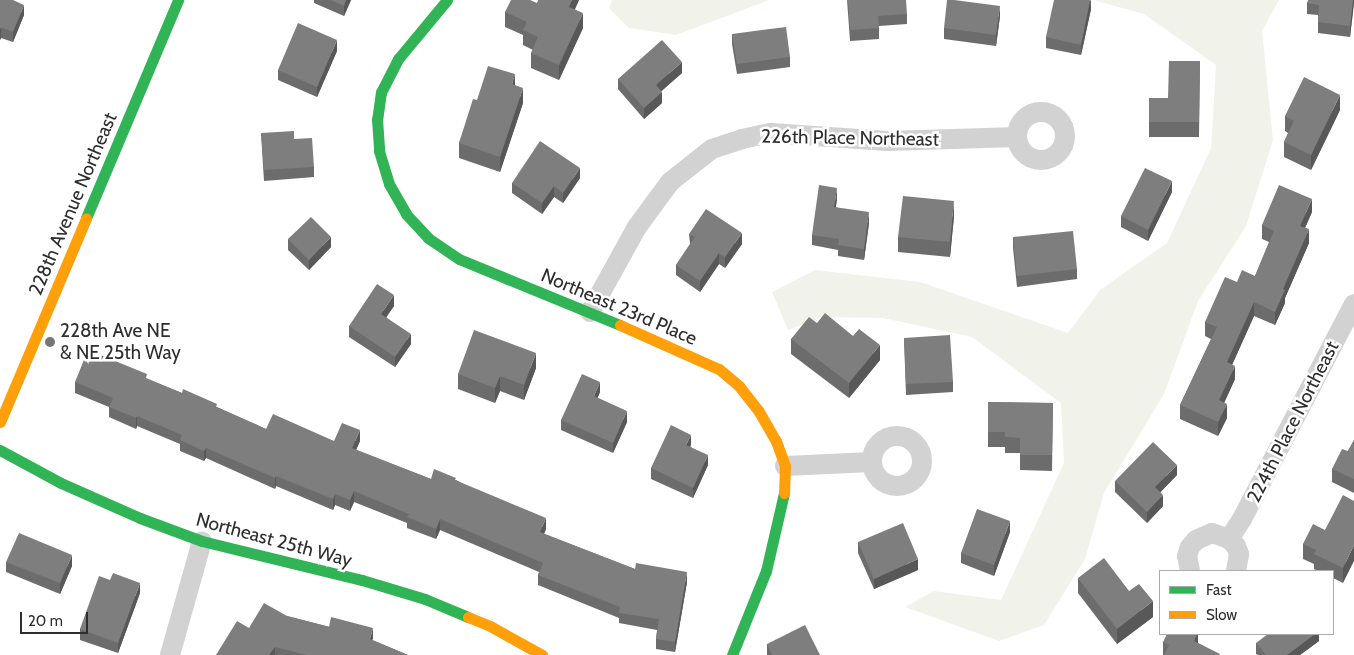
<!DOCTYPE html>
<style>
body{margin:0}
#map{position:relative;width:1354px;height:655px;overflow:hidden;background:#fff;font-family:Cabin,sans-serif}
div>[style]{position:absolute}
.green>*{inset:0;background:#f1f3eb}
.street>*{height:20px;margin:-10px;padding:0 10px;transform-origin:10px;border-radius:10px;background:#d2d2d2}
.street>.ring{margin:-10px;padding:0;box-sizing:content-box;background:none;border:20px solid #d2d2d2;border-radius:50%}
.fast>*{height:11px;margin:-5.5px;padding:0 5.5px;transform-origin:5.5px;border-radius:5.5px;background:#30b455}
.slow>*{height:11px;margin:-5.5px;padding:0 5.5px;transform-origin:5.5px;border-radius:5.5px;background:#ff9f0a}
.wall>*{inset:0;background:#6c6c6c}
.shaded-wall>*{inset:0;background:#585858}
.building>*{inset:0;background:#7e7e7e}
.dots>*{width:14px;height:14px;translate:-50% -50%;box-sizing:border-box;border:2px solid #fff;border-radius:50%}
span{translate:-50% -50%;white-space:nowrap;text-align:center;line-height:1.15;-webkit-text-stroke:5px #fff;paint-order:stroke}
.street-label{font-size:19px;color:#2d2d2d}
.poi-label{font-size:19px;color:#2d2d2d}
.left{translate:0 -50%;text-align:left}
.legend{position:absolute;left:1159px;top:570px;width:175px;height:65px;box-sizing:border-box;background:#fff;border:1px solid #ababab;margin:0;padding:6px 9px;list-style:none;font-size:15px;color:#2d2d2d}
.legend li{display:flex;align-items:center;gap:10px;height:25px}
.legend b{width:25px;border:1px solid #ababab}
.scale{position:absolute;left:20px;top:612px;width:68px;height:22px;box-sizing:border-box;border:2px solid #2d2d2d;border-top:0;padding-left:6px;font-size:15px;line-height:18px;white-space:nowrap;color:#2d2d2d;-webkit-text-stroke:4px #fff;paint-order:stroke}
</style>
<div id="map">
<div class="green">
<div style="clip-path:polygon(612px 0,769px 0,676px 35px,629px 28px,609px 8px)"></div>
<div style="clip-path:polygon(1093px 0,1279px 0,1262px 31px,1273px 140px,1246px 226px,1198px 301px,1164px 394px,1104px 493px,1085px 559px,1044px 625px,999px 641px,905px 607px,934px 591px,1001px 600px,1064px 463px,1061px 403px,972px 337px,883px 318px,823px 317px,788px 330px,772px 292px,815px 270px,920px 282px,1068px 333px,1100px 290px,1167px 243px,1211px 148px,1216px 65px,1144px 14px)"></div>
</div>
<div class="street">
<div class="ring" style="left:1017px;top:112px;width:28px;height:28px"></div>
<div style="left:590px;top:312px;width:97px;rotate:-61.1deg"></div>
<div style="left:637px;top:227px;width:56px;rotate:-53.7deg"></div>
<div style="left:670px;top:182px;width:53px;rotate:-38.2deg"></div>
<div style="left:712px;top:149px;width:32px;rotate:-18deg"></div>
<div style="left:742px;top:139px;width:30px;rotate:-12deg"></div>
<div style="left:771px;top:133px;width:117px;rotate:3.9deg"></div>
<div style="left:888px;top:141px;width:129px;rotate:-1.8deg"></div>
<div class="ring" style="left:872px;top:436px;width:30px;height:30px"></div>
<div style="left:785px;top:466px;width:87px;rotate:-2.6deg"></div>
<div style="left:1229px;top:539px;width:24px;rotate:-57deg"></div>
<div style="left:1242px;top:519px;width:242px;rotate:-62.5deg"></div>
<div style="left:1190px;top:571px;width:15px;rotate:-101deg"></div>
<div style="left:1187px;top:556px;width:9px;rotate:-72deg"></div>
<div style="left:1190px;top:547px;width:9px;rotate:-49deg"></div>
<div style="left:1196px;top:540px;width:17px;rotate:-24deg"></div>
<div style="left:1212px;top:533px;width:18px;rotate:19deg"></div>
<div style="left:1229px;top:539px;width:10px;rotate:45deg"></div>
<div style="left:1236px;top:546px;width:9px;rotate:69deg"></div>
<div style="left:1239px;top:554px;width:17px;rotate:100deg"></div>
<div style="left:170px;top:655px;width:118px;rotate:-74.3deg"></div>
</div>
<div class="fast">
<div style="left:447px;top:0;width:77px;rotate:129.7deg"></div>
<div style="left:398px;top:59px;width:37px;rotate:117deg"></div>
<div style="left:381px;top:92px;width:27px;rotate:98deg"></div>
<div style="left:377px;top:119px;width:32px;rotate:86deg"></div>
<div style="left:379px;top:151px;width:34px;rotate:73deg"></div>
<div style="left:389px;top:184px;width:34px;rotate:60deg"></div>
<div style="left:406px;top:214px;width:33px;rotate:47deg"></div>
<div style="left:428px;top:238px;width:37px;rotate:34deg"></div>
<div style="left:459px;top:259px;width:174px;rotate:22.3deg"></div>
<div style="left:86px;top:218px;width:237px;rotate:-67.1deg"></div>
<div style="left:0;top:450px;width:69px;rotate:28.4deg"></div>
<div style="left:61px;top:483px;width:86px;rotate:23.9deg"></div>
<div style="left:140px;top:518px;width:66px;rotate:20.4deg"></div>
<div style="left:202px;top:541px;width:165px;rotate:13.7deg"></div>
<div style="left:362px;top:580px;width:66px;rotate:16.8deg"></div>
<div style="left:425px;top:599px;width:47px;rotate:22.7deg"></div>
<div style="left:732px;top:655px;width:91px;rotate:-68deg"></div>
<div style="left:766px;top:571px;width:80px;rotate:-77deg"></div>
</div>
<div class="slow">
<div style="left:620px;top:325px;width:108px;rotate:24deg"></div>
<div style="left:719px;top:369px;width:26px;rotate:40deg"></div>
<div style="left:739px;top:386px;width:31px;rotate:52deg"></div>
<div style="left:758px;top:410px;width:36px;rotate:60deg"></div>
<div style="left:776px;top:441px;width:27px;rotate:70deg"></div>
<div style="left:785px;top:466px;width:27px;rotate:92deg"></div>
<div style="left:0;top:422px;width:221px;rotate:-67.1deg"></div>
<div style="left:468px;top:617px;width:24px;rotate:22deg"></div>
<div style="left:490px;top:626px;width:60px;rotate:29.1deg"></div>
</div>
<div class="wall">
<div style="clip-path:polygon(0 0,24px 15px,13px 42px,1px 38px,0 40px)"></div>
<div style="clip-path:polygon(314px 0,351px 0,344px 16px,314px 3px)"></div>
<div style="clip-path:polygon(579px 0,575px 9px,583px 28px,559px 80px,531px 68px,531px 53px,533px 50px,523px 45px,523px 35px,505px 27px,505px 12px,537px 3px)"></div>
<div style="clip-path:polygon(847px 0,907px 14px,907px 24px,879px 26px,879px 39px,850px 41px)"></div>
<div style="clip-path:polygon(1091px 0,1091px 9px,1081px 55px,1046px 48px,1046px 37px)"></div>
<div style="clip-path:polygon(1354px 0,1350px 37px,1318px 33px,1318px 15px,1307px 14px,1307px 3px)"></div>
<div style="clip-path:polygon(1000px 16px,996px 46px,944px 39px,944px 28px)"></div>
<div style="clip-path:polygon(732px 34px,790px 57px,790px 67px,737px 74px,732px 44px)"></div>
<div style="clip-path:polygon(337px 51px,317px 97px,278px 80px,278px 70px)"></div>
<div style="clip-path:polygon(1200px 61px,1199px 137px,1149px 137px,1149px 98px,1168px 98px)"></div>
<div style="clip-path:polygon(682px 73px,661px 91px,662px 103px,644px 119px,618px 89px,618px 79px)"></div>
<div style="clip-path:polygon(515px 85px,523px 103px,500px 172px,459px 158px,459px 143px,477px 100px)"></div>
<div style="clip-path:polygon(1340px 110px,1311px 170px,1284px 157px,1284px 142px,1288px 133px,1285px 131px,1285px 116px)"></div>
<div style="clip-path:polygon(261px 133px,294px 139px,314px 167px,314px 177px,264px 181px)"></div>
<div style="clip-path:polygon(580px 178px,563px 203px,554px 197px,542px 214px,512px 193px,512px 183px)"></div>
<div style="clip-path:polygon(1172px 192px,1148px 241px,1121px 227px,1121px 216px)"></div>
<div style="clip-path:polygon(837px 198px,836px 207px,869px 223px,864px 260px,838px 256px,838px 250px,812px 245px,812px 235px)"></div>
<div style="clip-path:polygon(1312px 212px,1305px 228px,1309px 243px,1285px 298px,1285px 303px,1275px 325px,1254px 316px,1232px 365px,1235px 379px,1224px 403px,1227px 418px,1218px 436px,1180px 419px,1180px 405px,1211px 339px,1205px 336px,1205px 322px,1237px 282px,1255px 276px,1269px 242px,1262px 239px,1262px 225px)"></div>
<div style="clip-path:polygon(954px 216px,950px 257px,898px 252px,898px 237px)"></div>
<div style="clip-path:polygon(689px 234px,742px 244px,725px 268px,719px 264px,700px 292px,676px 275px,676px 265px,690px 244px)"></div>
<div style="clip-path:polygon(1013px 237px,1077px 269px,1077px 279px,1017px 287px,1013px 248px)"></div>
<div style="clip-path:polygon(288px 239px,331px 247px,309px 270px,288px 250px)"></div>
<div style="clip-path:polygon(394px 306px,386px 317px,411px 344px,395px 367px,349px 337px,349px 326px)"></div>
<div style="clip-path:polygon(817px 323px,853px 336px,880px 360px,849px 398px,791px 354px,791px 339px)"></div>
<div style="clip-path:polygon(904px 338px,953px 382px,953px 392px,906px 395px)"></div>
<div style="clip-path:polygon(536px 368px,524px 400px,500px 391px,495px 403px,458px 389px,458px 374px)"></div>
<div style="clip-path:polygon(147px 379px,217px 407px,266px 429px,334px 441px,360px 441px,356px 450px,431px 479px,456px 480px,546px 529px,544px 534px,635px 569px,687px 582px,675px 652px,656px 649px,656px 639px,657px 630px,619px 623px,619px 618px,538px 585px,538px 575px,539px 572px,440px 530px,436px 539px,407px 528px,407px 523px,354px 502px,350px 511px,335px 505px,333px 510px,276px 486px,275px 489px,206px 458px,204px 461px,180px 451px,180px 444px,137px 426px,136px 429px,109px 417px,109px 407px,75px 393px,75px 382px)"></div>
<div style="clip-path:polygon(600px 392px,597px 398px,627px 422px,613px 453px,561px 430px,561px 420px)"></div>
<div style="clip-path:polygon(988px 402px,1053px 403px,1052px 471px,1020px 470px,1020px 453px,1005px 453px,1005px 447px,988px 447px)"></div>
<div style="clip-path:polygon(1354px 440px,1354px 493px,1332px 482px,1332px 469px,1348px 451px)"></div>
<div style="clip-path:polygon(691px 445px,690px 446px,708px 465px,693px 498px,651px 479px,651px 468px)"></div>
<div style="clip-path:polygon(1177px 475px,1160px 492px,1163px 506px,1147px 523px,1115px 492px,1115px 481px)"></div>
<div style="clip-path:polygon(1354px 501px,1343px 583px,1333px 578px,1333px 571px,1318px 571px,1314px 569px,1314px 564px,1303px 559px,1303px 544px,1325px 530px)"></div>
<div style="clip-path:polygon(1010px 532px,994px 576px,961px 563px,961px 553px)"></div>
<div style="clip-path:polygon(858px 542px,918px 570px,874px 589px,858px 553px)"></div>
<div style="clip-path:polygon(6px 562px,72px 566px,60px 594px,6px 572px)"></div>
<div style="clip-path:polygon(1078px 578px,1153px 617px,1117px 644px,1078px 593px)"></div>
<div style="clip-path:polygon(140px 593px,118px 653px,80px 640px,80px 629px)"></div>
<div style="clip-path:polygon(287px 616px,373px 638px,372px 640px,408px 655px,216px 655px,249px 628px)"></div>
<div style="clip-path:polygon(1198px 634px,1198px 643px,1220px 655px,1163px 655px,1163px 642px)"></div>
<div style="clip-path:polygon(1319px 634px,1319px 641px,1300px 655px,1258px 655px,1256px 654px,1256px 643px)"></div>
<div style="clip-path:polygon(767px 644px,820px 655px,767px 655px)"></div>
</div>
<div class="shaded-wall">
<div style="clip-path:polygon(346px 0,351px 0,344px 16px,344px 6px)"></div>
<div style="clip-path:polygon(572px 0,579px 0,569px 22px,569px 7px)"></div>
<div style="clip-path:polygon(1090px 0,1091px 9px,1081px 55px,1081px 45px)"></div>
<div style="clip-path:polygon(1353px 0,1354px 0,1354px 4px,1350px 37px,1350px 26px)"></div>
<div style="clip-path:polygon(24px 5px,24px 15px,13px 42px,13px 32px)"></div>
<div style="clip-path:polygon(1000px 6px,1000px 16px,996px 46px,996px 35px)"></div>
<div style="clip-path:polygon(583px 13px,583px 28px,559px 80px,559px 65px)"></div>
<div style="clip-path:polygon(1px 27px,1px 38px,0 40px,0 29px)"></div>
<div style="clip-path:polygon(337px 40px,337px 51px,317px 97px,317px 87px)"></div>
<div style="clip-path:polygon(682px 62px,682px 73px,656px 96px,656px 85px)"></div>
<div style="clip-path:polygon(515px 74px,515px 90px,512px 84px)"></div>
<div style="clip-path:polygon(523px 88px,523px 103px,500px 172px,500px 157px)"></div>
<div style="clip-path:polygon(662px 92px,662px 103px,644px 119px,644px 108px)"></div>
<div style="clip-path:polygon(1340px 95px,1340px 110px,1311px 170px,1311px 155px)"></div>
<div style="clip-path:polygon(580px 168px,580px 178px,563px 203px,563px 193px)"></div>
<div style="clip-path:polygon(1172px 181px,1172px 192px,1148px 241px,1148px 230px)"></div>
<div style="clip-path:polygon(554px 186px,554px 197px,542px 214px,542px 203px)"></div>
<div style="clip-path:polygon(837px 188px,837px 198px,834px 218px,834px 207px)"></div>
<div style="clip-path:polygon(1312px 199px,1312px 212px,1300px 239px,1300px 226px)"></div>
<div style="clip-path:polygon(954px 201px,954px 216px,950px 257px,950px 242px)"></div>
<div style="clip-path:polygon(869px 212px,869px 223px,864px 260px,864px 249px)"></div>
<div style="clip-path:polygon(1309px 229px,1309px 243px,1285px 298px,1285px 303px,1275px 325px,1275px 312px,1283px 289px)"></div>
<div style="clip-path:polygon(742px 233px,742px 244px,725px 268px,725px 257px)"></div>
<div style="clip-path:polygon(331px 237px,331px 247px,309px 270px,309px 260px)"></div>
<div style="clip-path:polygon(719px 253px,719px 264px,700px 292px,700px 281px)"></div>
<div style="clip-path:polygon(394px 295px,394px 306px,381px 325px,381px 314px)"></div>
<div style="clip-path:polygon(1254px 302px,1254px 316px,1227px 376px,1227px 362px)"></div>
<div style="clip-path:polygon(411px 334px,411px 344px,395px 367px,395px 357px)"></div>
<div style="clip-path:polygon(880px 345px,880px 360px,849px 398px,849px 383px)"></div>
<div style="clip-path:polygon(536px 353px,536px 368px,524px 400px,524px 385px)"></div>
<div style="clip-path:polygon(1235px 366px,1235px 379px,1219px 414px,1219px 400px)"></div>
<div style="clip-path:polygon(500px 376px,500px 391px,495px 403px,495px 388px)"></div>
<div style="clip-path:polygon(600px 382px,600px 392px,594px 407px,594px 396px)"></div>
<div style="clip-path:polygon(1227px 404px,1227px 418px,1218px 436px,1218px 422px)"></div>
<div style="clip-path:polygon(627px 411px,627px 422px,613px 453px,613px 443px)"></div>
<div style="clip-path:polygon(137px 416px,137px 426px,136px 429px,136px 418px)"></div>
<div style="clip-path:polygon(360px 430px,360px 441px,352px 459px,352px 448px)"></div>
<div style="clip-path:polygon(691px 435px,691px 445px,686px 455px,686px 445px)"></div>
<div style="clip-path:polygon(206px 448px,206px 458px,204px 461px,204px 451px)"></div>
<div style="clip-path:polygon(708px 455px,708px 465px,693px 498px,693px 488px)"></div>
<div style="clip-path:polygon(1177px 465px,1177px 475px,1155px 498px,1155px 487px)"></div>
<div style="clip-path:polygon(276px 476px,276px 486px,275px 489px,275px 478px)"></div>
<div style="clip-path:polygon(354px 491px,354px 502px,350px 511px,350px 500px)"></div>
<div style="clip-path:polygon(335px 494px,335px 505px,333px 510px,333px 499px)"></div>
<div style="clip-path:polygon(1163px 495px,1163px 506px,1147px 523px,1147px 512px)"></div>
<div style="clip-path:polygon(546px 518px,546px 529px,540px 543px,540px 532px)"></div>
<div style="clip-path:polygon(440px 519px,440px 530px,436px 539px,436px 529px)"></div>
<div style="clip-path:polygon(1010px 521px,1010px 532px,994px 576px,994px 565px)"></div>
<div style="clip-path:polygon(1354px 545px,1354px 561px,1343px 583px,1343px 568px)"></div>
<div style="clip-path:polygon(72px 555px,72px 566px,60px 594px,60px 583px)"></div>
<div style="clip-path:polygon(918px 559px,918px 570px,874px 589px,874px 579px)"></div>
<div style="clip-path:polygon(687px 572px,687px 582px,675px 652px,675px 642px)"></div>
<div style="clip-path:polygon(140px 583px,140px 593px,118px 653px,118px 643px)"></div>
<div style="clip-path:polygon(1153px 601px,1153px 617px,1117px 644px,1117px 629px)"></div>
<div style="clip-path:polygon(373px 628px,373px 638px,370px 650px,370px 639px)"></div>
<div style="clip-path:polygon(1197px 634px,1198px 634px,1198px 647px,1194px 641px)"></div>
<div style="clip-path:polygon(1315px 634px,1319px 634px,1319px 641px,1300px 655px,1287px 655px)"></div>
<div style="clip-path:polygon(275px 647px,275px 655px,269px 655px)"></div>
</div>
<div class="building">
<div style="clip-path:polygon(0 0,13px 0,24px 5px,13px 32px,1px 27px,0 29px)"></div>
<div style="clip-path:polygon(331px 0,346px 0,344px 6px)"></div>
<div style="clip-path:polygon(511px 0,530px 0,537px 3px,538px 0,572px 0,569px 7px,583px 13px,559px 65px,531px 53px,538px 37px,523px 30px,527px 22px,505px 12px)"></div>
<div style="clip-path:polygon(848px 0,906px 0,907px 14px,878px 16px,879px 28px,850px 30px)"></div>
<div style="clip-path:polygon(947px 0,954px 0,1000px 6px,996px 35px,944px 28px)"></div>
<div style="clip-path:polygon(1054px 0,1090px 0,1081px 45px,1046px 37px)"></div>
<div style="clip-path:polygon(1308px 0,1353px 0,1350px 26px,1318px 22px,1319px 5px,1307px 3px)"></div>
<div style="clip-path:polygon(298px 23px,337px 40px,317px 87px,278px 70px)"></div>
<div style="clip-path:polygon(786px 27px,790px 57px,737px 64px,732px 34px)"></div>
<div style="clip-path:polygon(662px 40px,682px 62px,656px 85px,662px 92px,644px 108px,618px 79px)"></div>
<div style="clip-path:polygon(1169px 61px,1200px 61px,1199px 122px,1149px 122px,1149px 98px,1168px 98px)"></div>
<div style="clip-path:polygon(488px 66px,515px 74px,512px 84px,523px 88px,500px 157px,459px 143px,473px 99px,477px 100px)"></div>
<div style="clip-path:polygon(1304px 77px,1340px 95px,1311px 155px,1284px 142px,1294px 121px,1285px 116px)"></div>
<div style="clip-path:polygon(294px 131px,294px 139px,312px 138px,314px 167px,264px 170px,261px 133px)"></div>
<div style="clip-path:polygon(540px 141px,580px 168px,563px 193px,554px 186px,542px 203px,512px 183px)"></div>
<div style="clip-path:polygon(1145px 168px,1172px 181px,1148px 230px,1121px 216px)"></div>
<div style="clip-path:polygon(819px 185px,837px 188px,834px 207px,869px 212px,864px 249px,838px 245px,839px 239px,812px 235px)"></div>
<div style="clip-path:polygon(1279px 185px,1312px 199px,1300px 226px,1309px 229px,1283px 289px,1285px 290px,1275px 312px,1254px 302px,1227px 362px,1235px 366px,1219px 400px,1227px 404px,1218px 422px,1180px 405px,1217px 327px,1205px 322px,1225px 277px,1237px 282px,1242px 270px,1255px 276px,1274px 231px,1262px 225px)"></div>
<div style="clip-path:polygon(903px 196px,954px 201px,950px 242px,898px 237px)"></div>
<div style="clip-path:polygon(706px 209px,742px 233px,725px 257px,719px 253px,700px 281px,676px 265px,695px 237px,689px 234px)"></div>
<div style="clip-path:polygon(311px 217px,331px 237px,309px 260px,288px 239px)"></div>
<div style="clip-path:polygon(1073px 231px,1077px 269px,1017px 276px,1013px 237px)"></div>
<div style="clip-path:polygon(377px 284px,394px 295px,381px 314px,411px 334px,395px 357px,349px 326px)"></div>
<div style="clip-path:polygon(825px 313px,853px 336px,859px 329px,880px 345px,849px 383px,791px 339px,809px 317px,817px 323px)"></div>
<div style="clip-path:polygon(474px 330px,536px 353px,524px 385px,500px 376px,495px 388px,458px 374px)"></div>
<div style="clip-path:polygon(950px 335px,953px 382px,906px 384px,904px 338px)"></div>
<div style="clip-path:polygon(88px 350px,147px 374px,146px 378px,182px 393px,183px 389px,217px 404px,216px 407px,266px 429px,273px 414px,334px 441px,342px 423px,360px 430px,352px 448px,431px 479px,434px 469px,456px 478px,455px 480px,546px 518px,540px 532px,635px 569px,636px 563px,687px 572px,675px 642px,656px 639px,659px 619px,619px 613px,620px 607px,538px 575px,543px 563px,440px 519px,436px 529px,407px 517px,409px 514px,354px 491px,350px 500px,335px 494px,333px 499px,276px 476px,275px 478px,206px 448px,204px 451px,180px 440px,182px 435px,137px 416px,136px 418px,109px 407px,113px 398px,75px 382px)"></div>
<div style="clip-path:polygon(582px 374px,600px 382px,594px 396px,627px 411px,613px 443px,561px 420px)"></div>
<div style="clip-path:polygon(988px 402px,1053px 403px,1052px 455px,1020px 455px,1020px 438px,1005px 437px,1005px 432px,988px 432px)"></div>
<div style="clip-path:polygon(671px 425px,691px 435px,686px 445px,708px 455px,693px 488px,651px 468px)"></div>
<div style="clip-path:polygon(1354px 440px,1354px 479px,1332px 469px,1342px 449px,1348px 451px)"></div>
<div style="clip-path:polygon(1153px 442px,1177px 465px,1155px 487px,1163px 495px,1147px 512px,1115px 481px)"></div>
<div style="clip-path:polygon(1343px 495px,1354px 501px,1354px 545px,1343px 568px,1314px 554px,1316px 550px,1303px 544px,1313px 524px,1325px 530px)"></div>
<div style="clip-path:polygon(977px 509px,1010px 521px,994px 565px,961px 553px)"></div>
<div style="clip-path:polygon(903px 523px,918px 559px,874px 579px,858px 542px)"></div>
<div style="clip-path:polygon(19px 533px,72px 555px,60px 583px,6px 562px)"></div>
<div style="clip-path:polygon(1104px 558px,1129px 591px,1139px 584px,1153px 601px,1117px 629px,1078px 578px)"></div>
<div style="clip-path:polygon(113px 573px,140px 583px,118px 643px,80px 629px,99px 576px,110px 580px)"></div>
<div style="clip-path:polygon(264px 603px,287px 616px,329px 627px,331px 617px,373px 628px,370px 639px,408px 655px,307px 655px,275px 647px,269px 655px,216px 655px,237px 621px,249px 628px)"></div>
<div style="clip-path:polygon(805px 625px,820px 655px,772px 655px,767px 644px)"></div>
<div style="clip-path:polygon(1167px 634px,1197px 634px,1194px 641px,1220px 654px,1219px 655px,1164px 655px,1169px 645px,1163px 642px)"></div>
<div style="clip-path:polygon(1268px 634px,1315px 634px,1287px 655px,1266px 655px,1256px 643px)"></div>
</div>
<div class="dots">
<div style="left:50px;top:342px;background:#767676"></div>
</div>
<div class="street-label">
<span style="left:850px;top:138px;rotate:1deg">226th Place Northeast</span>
<span style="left:73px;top:204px;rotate:-67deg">228th Avenue Northeast</span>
<span style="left:619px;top:307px;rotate:23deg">Northeast 23rd Place</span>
<span style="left:1293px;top:422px;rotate:-63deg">224th Place Northeast</span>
<span style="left:274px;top:540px;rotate:15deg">Northeast 25th Way</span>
</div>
<div class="poi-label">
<span class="left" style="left:60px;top:342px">228th Ave NE<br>&amp; NE 25th Way</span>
</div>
<ul class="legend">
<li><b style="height:6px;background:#30b455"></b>Fast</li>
<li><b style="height:6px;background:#ff9f0a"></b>Slow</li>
</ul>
<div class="scale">20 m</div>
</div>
